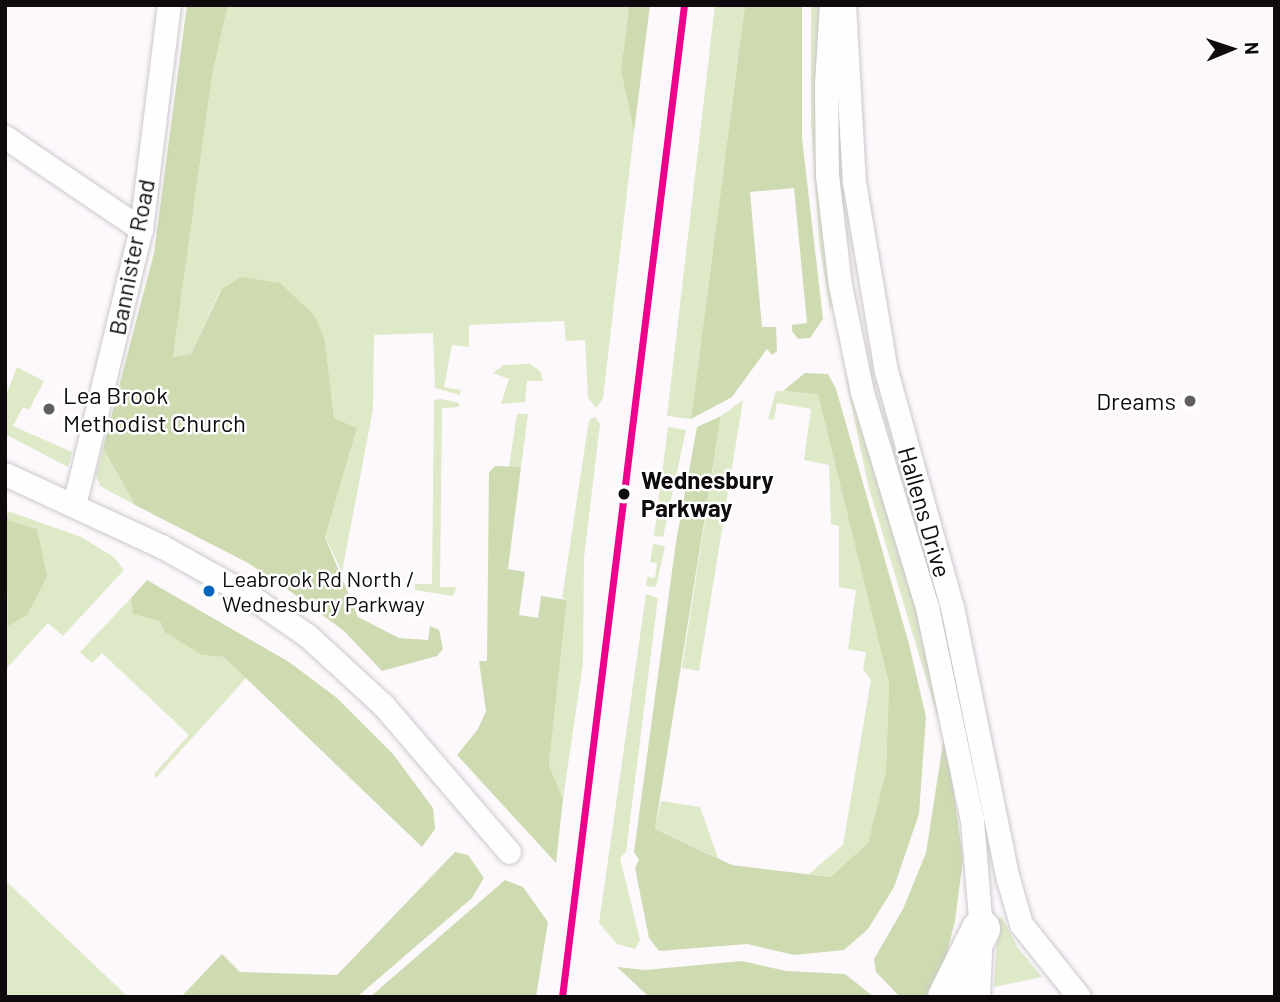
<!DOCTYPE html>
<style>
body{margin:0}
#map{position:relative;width:1280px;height:1002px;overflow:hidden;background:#fcf8fc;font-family:Barlow,sans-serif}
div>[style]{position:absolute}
.green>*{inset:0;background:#dee9c8}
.forest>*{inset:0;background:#cedbb0}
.roads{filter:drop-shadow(0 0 2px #cbc7cb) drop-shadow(0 0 2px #cbc7cb)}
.minor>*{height:23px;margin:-11.5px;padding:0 11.5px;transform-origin:11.5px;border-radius:11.5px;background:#fffeff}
.trunk>*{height:38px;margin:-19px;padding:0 19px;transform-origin:19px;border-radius:19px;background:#fffeff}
.tram-1>*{height:7px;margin:-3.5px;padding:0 3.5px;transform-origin:3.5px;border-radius:3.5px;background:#ec008c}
.dots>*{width:19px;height:19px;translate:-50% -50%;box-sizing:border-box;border:4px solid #fff;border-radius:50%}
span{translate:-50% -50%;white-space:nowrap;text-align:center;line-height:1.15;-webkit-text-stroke:5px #fff;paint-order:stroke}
.bus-label{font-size:22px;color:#0e0a0e}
.left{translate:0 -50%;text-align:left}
.street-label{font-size:24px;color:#0e0a0e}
.poi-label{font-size:24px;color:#0e0a0e}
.right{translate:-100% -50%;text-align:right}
.stop-label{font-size:24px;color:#0e0a0e;font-weight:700}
.frame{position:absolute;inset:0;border:7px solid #0e0a0e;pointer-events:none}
.north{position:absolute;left:1196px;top:14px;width:70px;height:70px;-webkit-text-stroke:5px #fff;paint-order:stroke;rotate:88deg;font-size:19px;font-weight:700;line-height:28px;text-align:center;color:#0e0a0e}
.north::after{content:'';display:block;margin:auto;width:24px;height:32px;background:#0e0a0e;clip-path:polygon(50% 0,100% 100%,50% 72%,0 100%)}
</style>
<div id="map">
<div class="green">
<div style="clip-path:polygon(228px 5px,629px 5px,621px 71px,634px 132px,603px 398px,596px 408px,588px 398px,585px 340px,566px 341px,564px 321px,469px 325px,469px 347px,452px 345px,444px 387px,461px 390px,460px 395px,435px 388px,433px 333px,374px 335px,373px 409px,342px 572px,325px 536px,357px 428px,334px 418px,325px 340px,220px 290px,191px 354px,173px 357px,212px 76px)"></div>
<div style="clip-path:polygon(715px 5px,745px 5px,691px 419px,667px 416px)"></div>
<div style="clip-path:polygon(811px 5px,821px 5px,834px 291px,830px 312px,819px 241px,811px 123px)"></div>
<div style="clip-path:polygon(530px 364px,540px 371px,543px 381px,527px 381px,525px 402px,501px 404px,509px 379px,493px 373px,504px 365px)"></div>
<div style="clip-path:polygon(17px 367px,44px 381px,29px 410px,23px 407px,13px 426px,72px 452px,68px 467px,5px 434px,5px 398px)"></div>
<div style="clip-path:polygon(846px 379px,853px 389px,908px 566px,942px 715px,937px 715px,868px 485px)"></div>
<div style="clip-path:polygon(776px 391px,818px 393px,889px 684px,886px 771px,868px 844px,832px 877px,809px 874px,843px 845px,871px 680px,863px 669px,866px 652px,848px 649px,856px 590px,839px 587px,839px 526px,831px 524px,829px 465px,804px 460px,811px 409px,777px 403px,774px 420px,768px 419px)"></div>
<div style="clip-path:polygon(441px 399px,459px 403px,459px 407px,442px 408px,440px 587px,457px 587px,453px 596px,415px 590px,415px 584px,432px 584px,434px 400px)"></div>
<div style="clip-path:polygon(743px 400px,699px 671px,682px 668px,721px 416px)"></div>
<div style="clip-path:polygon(517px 414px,528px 414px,521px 467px,509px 467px)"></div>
<div style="clip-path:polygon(595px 417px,600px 424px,584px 558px,583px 663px,563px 799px,549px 765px,567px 600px,562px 598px,589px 420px)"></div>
<div style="clip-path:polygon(668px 427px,686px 430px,663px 537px,654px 536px)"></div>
<div style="clip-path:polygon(103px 448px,135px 505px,100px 486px,96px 475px)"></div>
<div style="clip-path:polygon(5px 510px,81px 537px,114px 557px,124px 570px,63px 636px,48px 623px,5px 670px,10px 521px)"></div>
<div style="clip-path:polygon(653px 544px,665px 546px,656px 587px,646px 586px,647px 577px,655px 578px,657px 563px,650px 562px)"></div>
<div style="clip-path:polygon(646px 594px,658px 598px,626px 852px,620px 858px,640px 940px,635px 949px,617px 944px,599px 923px)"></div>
<div style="clip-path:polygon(131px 598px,134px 614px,160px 621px,202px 655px,224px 657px,247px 677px,156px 778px,154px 774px,189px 735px,102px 653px,92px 663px,80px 652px)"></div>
<div style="clip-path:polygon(661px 801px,700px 807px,718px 858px,655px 829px)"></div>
<div style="clip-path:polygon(5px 880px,128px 997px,5px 997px)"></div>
<div style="clip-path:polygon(1002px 917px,1018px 948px,1042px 977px,994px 987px,998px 918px)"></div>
</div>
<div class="forest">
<div style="clip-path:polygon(187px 5px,228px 5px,212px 76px,173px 357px,191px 354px,221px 290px,241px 277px,280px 283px,314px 315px,325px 340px,334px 418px,357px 428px,325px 537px,358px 617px,399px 638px,428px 640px,430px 626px,439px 630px,443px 649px,437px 656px,382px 671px,344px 631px,287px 589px,248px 563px,135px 505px,103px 448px,154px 253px)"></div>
<div style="clip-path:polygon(629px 5px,650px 5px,634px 132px,621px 71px)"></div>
<div style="clip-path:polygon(745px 5px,802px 5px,802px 138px,823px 319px,810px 338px,798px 339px,792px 331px,792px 325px,807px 323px,794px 188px,750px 192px,762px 327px,776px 327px,777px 351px,772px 355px,767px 349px,732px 397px,691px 419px)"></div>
<div style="clip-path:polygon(805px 373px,828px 374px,836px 389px,909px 644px,926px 717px,919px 814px,894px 887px,868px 929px,844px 950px,794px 955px,747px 944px,659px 951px,649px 938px,635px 868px,639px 860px,634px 852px,676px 542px,697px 427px,721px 416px,655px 829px,732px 865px,831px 877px,868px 843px,886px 771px,889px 684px,818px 394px,783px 391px)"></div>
<div style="clip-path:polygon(495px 466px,521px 467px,508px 569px,525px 572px,519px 615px,538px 618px,541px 596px,567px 600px,549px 765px,563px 799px,556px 863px,457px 755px,478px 729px,486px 711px,479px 661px,487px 661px,489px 472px)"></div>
<div style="clip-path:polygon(5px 512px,10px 521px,37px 529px,47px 577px,27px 615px,8px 626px)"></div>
<div style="clip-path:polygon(147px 580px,289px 662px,337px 698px,393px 754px,433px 808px,435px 829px,422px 847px,224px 657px,202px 655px,165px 632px,160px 621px,133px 614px,131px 598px)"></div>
<div style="clip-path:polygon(945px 730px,963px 859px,955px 921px,941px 976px,928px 997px,900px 997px,876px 972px,874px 959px,903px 909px,926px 853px)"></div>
<div style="clip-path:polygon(455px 852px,468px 855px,484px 878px,472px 898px,357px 997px,181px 997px,222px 954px,240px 972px,337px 975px)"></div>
<div style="clip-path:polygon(505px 880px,523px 887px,548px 922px,536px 997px,370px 997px)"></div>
<div style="clip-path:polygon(742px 961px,786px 971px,845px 974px,874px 997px,649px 997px,617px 967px,645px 970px)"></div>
</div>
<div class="roads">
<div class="minor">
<div style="left:831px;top:5px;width:80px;rotate:93.6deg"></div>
<div style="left:826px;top:85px;width:90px;rotate:89.4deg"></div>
<div style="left:827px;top:175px;width:111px;rotate:83.3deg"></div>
<div style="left:840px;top:285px;width:109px;rotate:78.4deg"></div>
<div style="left:862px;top:392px;width:225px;rotate:73.2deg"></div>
<div style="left:927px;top:607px;width:218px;rotate:78.1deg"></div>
<div style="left:972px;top:820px;width:109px;rotate:85.3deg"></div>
<div style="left:981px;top:929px;width:68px;rotate:92.5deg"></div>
<div style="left:844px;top:5px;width:177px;rotate:86.8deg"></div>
<div style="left:854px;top:182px;width:192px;rotate:80.4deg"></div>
<div style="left:886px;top:371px;width:245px;rotate:74.4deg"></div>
<div style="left:952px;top:607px;width:278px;rotate:78.4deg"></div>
<div style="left:1008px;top:879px;width:47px;rotate:73.9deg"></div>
<div style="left:1021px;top:924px;width:93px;rotate:51.5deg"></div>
<div style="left:5px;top:137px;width:164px;rotate:34.1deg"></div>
<div style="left:5px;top:474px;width:172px;rotate:24.8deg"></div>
<div style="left:161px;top:546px;width:98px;rotate:29.2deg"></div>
<div style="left:247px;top:594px;width:74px;rotate:34.5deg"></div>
<div style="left:308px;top:636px;width:103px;rotate:42.6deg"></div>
<div style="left:384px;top:706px;width:192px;rotate:49.4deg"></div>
<div style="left:74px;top:505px;width:284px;rotate:-76.4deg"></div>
<div style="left:141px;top:229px;width:226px;rotate:-82.9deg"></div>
</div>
<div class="trunk">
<div style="left:947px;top:997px;width:76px;rotate:-63.4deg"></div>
</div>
</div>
<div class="tram-1">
<div style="left:562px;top:997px;width:999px;rotate:-82.99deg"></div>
</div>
<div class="dots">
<div style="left:1190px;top:401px;background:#615d61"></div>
<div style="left:49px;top:409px;background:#615d61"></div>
<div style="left:624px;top:494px;background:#0e0a0e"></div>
<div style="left:209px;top:591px;background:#0065bd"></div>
</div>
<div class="bus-label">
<span class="left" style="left:222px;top:591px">Leabrook Rd North /<br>Wednesbury Parkway</span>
</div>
<div class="street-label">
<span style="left:131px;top:257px;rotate:-79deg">Bannister Road</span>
<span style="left:925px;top:512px;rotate:74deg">Hallens Drive</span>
</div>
<div class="poi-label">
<span class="left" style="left:63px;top:409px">Lea Brook<br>Methodist Church</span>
<span class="right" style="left:1176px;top:401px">Dreams</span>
</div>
<div class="stop-label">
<span class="left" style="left:641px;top:494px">Wednesbury<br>Parkway</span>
</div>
<div class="frame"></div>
<div class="north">N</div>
</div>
